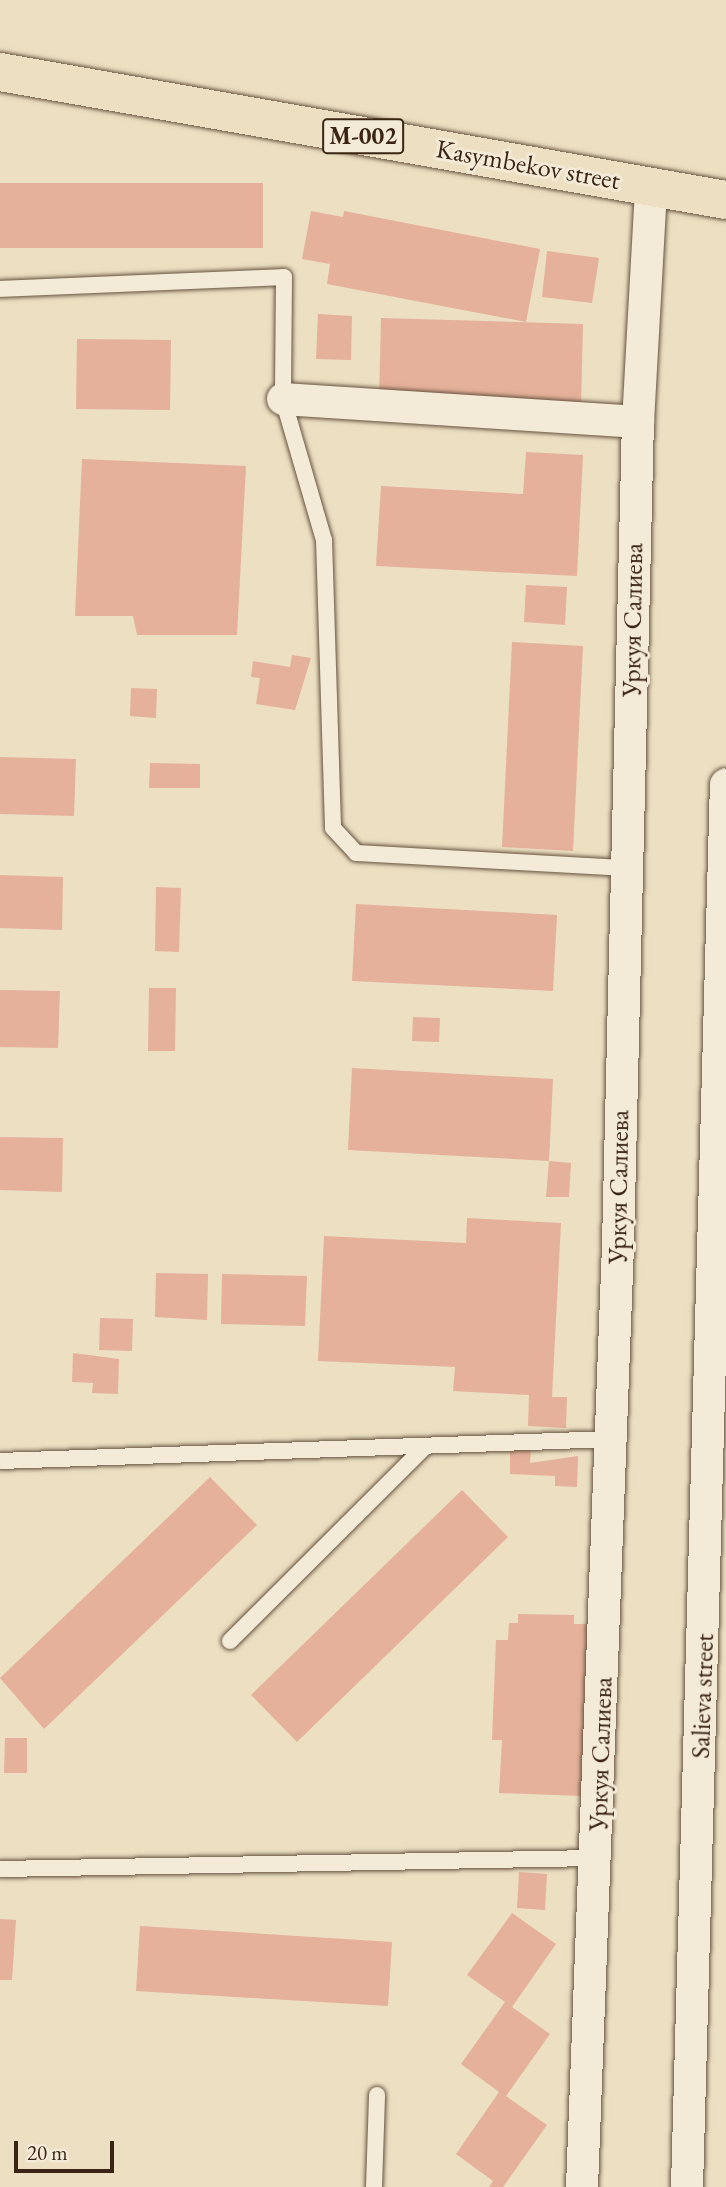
<!DOCTYPE html>
<meta charset="utf-8">
<style>
body{margin:0}
#map{position:relative;width:726px;height:2187px;overflow:hidden;background:#ecdfc2;font-family:"EB Garamond",serif}
div>[style]{position:absolute}
.building>*{inset:0;background:#e6b19a}
.roads{filter:drop-shadow(0 0 2px #67533f) drop-shadow(0 0 2px #67533f)}
.service>*{height:16px;margin:-8px;padding:0 8px;transform-origin:8px;border-radius:8px;background:#f3ead7}
.minor>*{height:32px;margin:-16px;padding:0 16px;transform-origin:16px;border-radius:16px;background:#f3ead7}
.trunk>*{height:38px;margin:-19px;padding:0 19px;transform-origin:19px;border-radius:19px;background:#ecdfc2}
span{translate:-50% -50%;white-space:nowrap;text-align:center;line-height:1.15;-webkit-text-stroke:6px #f3ead7;paint-order:stroke}
.shield-label span{padding:2px 5px;background:#f3ead7;border:2px solid;border-radius:5px;-webkit-text-stroke-width:0}
.shield-label{font-size:24px;color:#3b2413;font-weight:700}
.street-label{font-size:26px;color:#3b2413}
.scale{position:absolute;left:14px;top:2141px;width:100px;height:32px;box-sizing:border-box;border:4px solid #3b2413;border-top:0;padding-left:9px;font-size:21px;line-height:24px;white-space:nowrap;color:#3b2413;-webkit-text-stroke:5px #f3ead7;paint-order:stroke}
</style>
<div id="map">
<div class="building">
<div style="clip-path:polygon(0 183px,263px 183px,263px 248px,0 248px)"></div>
<div style="clip-path:polygon(311px 211px,343px 217px,344px 211px,540px 249px,526px 322px,327px 284px,330px 264px,302px 259px)"></div>
<div style="clip-path:polygon(547px 251px,599px 258px,592px 303px,542px 297px)"></div>
<div style="clip-path:polygon(318px 314px,352px 316px,351px 360px,316px 359px)"></div>
<div style="clip-path:polygon(381px 318px,583px 324px,581px 407px,379px 400px)"></div>
<div style="clip-path:polygon(77px 339px,171px 340px,170px 410px,76px 409px)"></div>
<div style="clip-path:polygon(526px 452px,583px 455px,577px 576px,376px 566px,381px 486px,523px 494px)"></div>
<div style="clip-path:polygon(82px 459px,246px 466px,237px 635px,137px 635px,133px 616px,75px 616px)"></div>
<div style="clip-path:polygon(526px 585px,567px 587px,565px 625px,524px 622px)"></div>
<div style="clip-path:polygon(512px 642px,583px 646px,573px 851px,502px 847px)"></div>
<div style="clip-path:polygon(292px 655px,311px 658px,295px 710px,256px 704px,260px 678px,251px 677px,253px 661px,290px 667px)"></div>
<div style="clip-path:polygon(131px 688px,157px 689px,156px 718px,130px 716px)"></div>
<div style="clip-path:polygon(0 757px,76px 759px,74px 816px,0 814px)"></div>
<div style="clip-path:polygon(150px 763px,200px 764px,200px 788px,149px 788px)"></div>
<div style="clip-path:polygon(0 875px,63px 877px,62px 930px,0 928px)"></div>
<div style="clip-path:polygon(156px 887px,181px 888px,179px 952px,155px 951px)"></div>
<div style="clip-path:polygon(356px 904px,557px 915px,553px 991px,352px 981px)"></div>
<div style="clip-path:polygon(149px 988px,176px 988px,175px 1051px,148px 1051px)"></div>
<div style="clip-path:polygon(0 990px,60px 991px,58px 1048px,0 1047px)"></div>
<div style="clip-path:polygon(413px 1017px,440px 1018px,439px 1042px,412px 1041px)"></div>
<div style="clip-path:polygon(352px 1068px,553px 1079px,549px 1161px,348px 1150px)"></div>
<div style="clip-path:polygon(0 1137px,63px 1138px,62px 1192px,0 1190px)"></div>
<div style="clip-path:polygon(549px 1161px,571px 1163px,569px 1197px,546px 1197px)"></div>
<div style="clip-path:polygon(467px 1218px,561px 1223px,552px 1397px,567px 1397px,566px 1428px,528px 1426px,529px 1395px,453px 1391px,455px 1367px,318px 1361px,324px 1236px,466px 1243px)"></div>
<div style="clip-path:polygon(156px 1273px,208px 1274px,207px 1320px,155px 1317px)"></div>
<div style="clip-path:polygon(222px 1274px,307px 1276px,305px 1326px,221px 1324px)"></div>
<div style="clip-path:polygon(100px 1318px,133px 1319px,132px 1351px,99px 1350px)"></div>
<div style="clip-path:polygon(73px 1353px,119px 1359px,118px 1394px,92px 1393px,93px 1383px,72px 1382px)"></div>
<div style="clip-path:polygon(510px 1449px,531px 1450px,530px 1463px,578px 1456px,577px 1487px,555px 1486px,555px 1476px,510px 1474px)"></div>
<div style="clip-path:polygon(210px 1477px,257px 1525px,44px 1729px,0 1678px)"></div>
<div style="clip-path:polygon(462px 1490px,508px 1537px,297px 1742px,251px 1695px)"></div>
<div style="clip-path:polygon(518px 1614px,574px 1615px,574px 1624px,589px 1624px,582px 1796px,499px 1793px,502px 1740px,492px 1740px,496px 1640px,508px 1640px,509px 1623px,518px 1623px)"></div>
<div style="clip-path:polygon(5px 1738px,27px 1738px,27px 1773px,4px 1773px)"></div>
<div style="clip-path:polygon(519px 1872px,547px 1874px,545px 1910px,517px 1908px)"></div>
<div style="clip-path:polygon(512px 1913px,556px 1944px,512px 2007px,550px 2034px,506px 2096px,547px 2125px,503px 2187px,489px 2187px,493px 2181px,456px 2154px,499px 2092px,461px 2064px,505px 2002px,467px 1975px)"></div>
<div style="clip-path:polygon(0 1919px,16px 1920px,12px 1980px,0 1980px)"></div>
<div style="clip-path:polygon(140px 1926px,392px 1942px,388px 2006px,136px 1991px)"></div>
</div>
<div class="roads">
<div class="service">
<div style="left:0;top:289px;width:284px;rotate:-2.4deg"></div>
<div style="left:284px;top:277px;width:122px;rotate:90.5deg"></div>
<div style="left:283px;top:399px;width:147px;rotate:73.8deg"></div>
<div style="left:324px;top:540px;width:288px;rotate:88.2deg"></div>
<div style="left:333px;top:828px;width:34px;rotate:47deg"></div>
<div style="left:356px;top:853px;width:272px;rotate:3.2deg"></div>
<div style="left:0;top:1461px;width:612px;rotate:-2.06deg"></div>
<div style="left:230px;top:1641px;width:276px;rotate:-44.9deg"></div>
<div style="left:0;top:1869px;width:596px;rotate:-1.06deg"></div>
<div style="left:374px;top:2187px;width:92px;rotate:-88.1deg"></div>
</div>
<div class="minor">
<div style="left:283px;top:399px;width:356px;rotate:3.7deg"></div>
<div style="left:582px;top:2187px;width:944px;rotate:-87.81deg"></div>
<div style="left:618px;top:1244px;width:822px;rotate:-88.61deg"></div>
<div style="left:638px;top:422px;width:235px;rotate:-86.8deg"></div>
<div style="left:687px;top:2187px;width:1403px;rotate:-88.41deg"></div>
</div>
<div class="trunk">
<div style="left:0;top:72px;width:737px;rotate:10deg"></div>
</div>
</div>
<div class="shield-label">
<span style="left:363px;top:136px">M-002</span>
</div>
<div class="street-label">
<span style="left:528px;top:165px;rotate:10deg">Kasymbekov street</span>
<span style="left:633px;top:620px;rotate:-89deg">Уркуя Салиева</span>
<span style="left:619px;top:1187px;rotate:-89deg">Уркуя Салиева</span>
<span style="left:703px;top:1696px;rotate:-88deg">Salieva street</span>
<span style="left:601px;top:1754px;rotate:-88deg">Уркуя Салиева</span>
</div>
<div class="scale">20 m</div>
</div>
